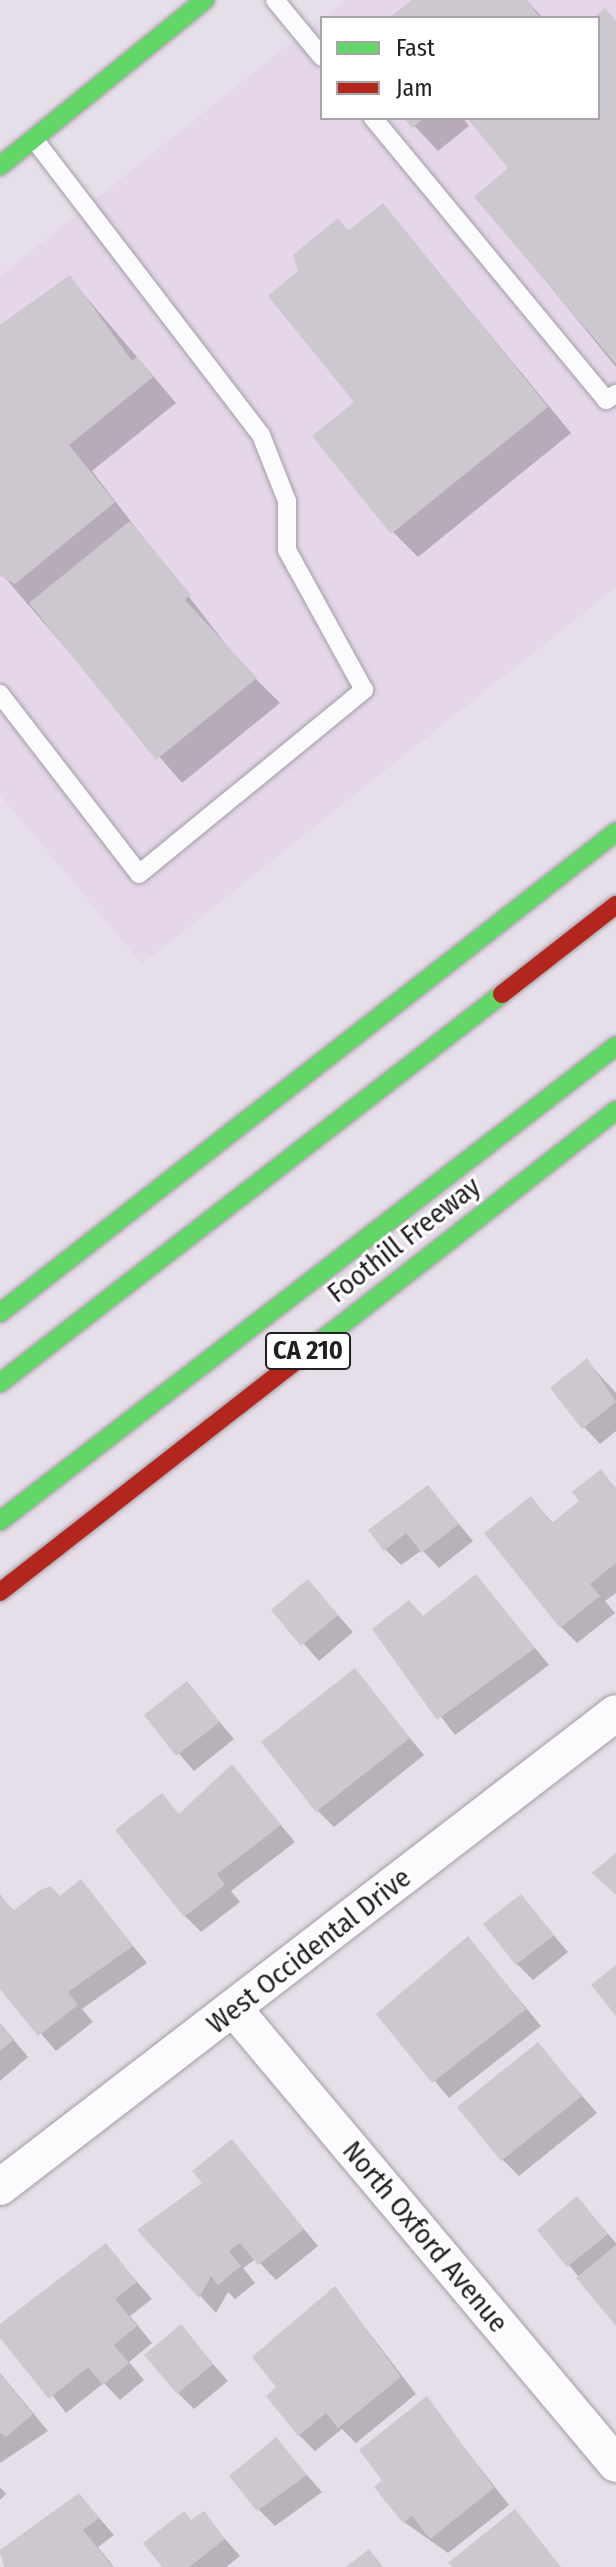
<!DOCTYPE html>
<style>
body{margin:0}
#map{position:relative;width:616px;height:2567px;overflow:hidden;background:#e6dee8;font-family:"Fira Sans Condensed",sans-serif}
div>[style]{position:absolute}
.built>*{inset:0;background:#e5d6e9}
.shadow>*{inset:0;background:#0003}
.building>*{inset:0;background:#cdc7cf}
.roads{filter:drop-shadow(0 0 2px #a29da4) drop-shadow(0 0 2px #a29da4)}
.lane>*{height:18px;margin:-9px;padding:0 9px;transform-origin:9px;border-radius:9px;background:#fbfafc}
.street>*{height:36px;margin:-18px;padding:0 18px;transform-origin:18px;border-radius:18px;background:#fbfafc}
.fast>*{height:18px;margin:-9px;padding:0 9px;transform-origin:9px;border-radius:9px;background:#63d668}
.jam>*{height:18px;margin:-9px;padding:0 9px;transform-origin:9px;border-radius:9px;background:#b3261e}
span{translate:-50% -50%;white-space:nowrap;text-align:center;line-height:1.15;-webkit-text-stroke:6px #fff;paint-order:stroke}
.shield-label span{padding:2px 6px;background:#fff;border:2px solid;border-radius:6px;-webkit-text-stroke-width:0}
.shield-label{font-size:26px;color:#231d24;font-weight:700}
.street-label{font-size:28px;color:#231d24}
.legend{position:absolute;left:320px;top:16px;width:280px;height:104px;box-sizing:border-box;background:#fff;border:2px solid #a7a5a7;margin:0;padding:10px 14px;list-style:none;font-size:24px;color:#231d24}
.legend li{display:flex;align-items:center;gap:16px;height:40px}
.legend b{width:40px;border:2px solid #a7a5a7}
</style>
<div id="map">
<div class="built">
<div style="clip-path:polygon(345px 0,616px 0,616px 587px,142px 964px,0 795px,0 276px,322px 18px,322px 118px,598px 118px,598px 18px,323px 18px)"></div>
</div>
<div class="shadow">
<div style="clip-path:polygon(419px 0,526px 0,543px 18px,399px 18px)"></div>
<div style="clip-path:polygon(616px 22px,616px 367px,477px 197px,512px 169px,471px 118px,598px 118px)"></div>
<div style="clip-path:polygon(407px 118px,463px 118px,469px 126px,438px 151px)"></div>
<div style="clip-path:polygon(383px 205px,571px 433px,418px 557px,393px 532px,357px 403px,301px 272px,338px 221px,350px 232px)"></div>
<div style="clip-path:polygon(70px 278px,176px 403px,92px 471px,241px 664px,280px 703px,182px 783px,0 572px,0 331px)"></div>
<div style="clip-path:polygon(587px 1361px,616px 1393px,616px 1431px,600px 1444px,584px 1427px)"></div>
<div style="clip-path:polygon(600px 1472px,616px 1488px,616px 1593px,605px 1601px,615px 1613px,577px 1643px,561px 1627px,531px 1499px,554px 1524px,582px 1501px)"></div>
<div style="clip-path:polygon(428px 1487px,473px 1541px,439px 1568px,422px 1550px,401px 1565px,385px 1549px)"></div>
<div style="clip-path:polygon(476px 1576px,549px 1665px,455px 1735px,375px 1630px,424px 1618px)"></div>
<div style="clip-path:polygon(308px 1582px,353px 1632px,319px 1661px,274px 1610px)"></div>
<div style="clip-path:polygon(354px 1670px,424px 1755px,334px 1827px,318px 1811px)"></div>
<div style="clip-path:polygon(187px 1683px,234px 1739px,194px 1771px,146px 1715px)"></div>
<div style="clip-path:polygon(232px 1767px,295px 1842px,231px 1891px,240px 1902px,201px 1932px,185px 1916px,162px 1796px,180px 1815px)"></div>
<div style="clip-path:polygon(81px 1882px,147px 1963px,82px 2009px,93px 2022px,56px 2051px,0 1986px,0 1896px,15px 1912px,61px 1898px)"></div>
<div style="clip-path:polygon(521px 1897px,568px 1952px,533px 1980px,517px 1964px)"></div>
<div style="clip-path:polygon(468px 1938px,541px 2026px,449px 2098px,379px 2015px)"></div>
<div style="clip-path:polygon(0 2023px,28px 2057px,0 2081px)"></div>
<div style="clip-path:polygon(538px 2045px,597px 2113px,519px 2176px,503px 2160px)"></div>
<div style="clip-path:polygon(231px 2141px,318px 2246px,276px 2280px,256px 2259px,243px 2268px,255px 2283px,235px 2299px,228px 2292px,216px 2313px,140px 2230px,205px 2184px)"></div>
<div style="clip-path:polygon(577px 2199px,616px 2243px,616px 2322px,540px 2230px)"></div>
<div style="clip-path:polygon(106px 2246px,152px 2299px,130px 2316px,152px 2343px,129px 2362px,144px 2380px,120px 2400px,104px 2383px,66px 2413px,0 2327px)"></div>
<div style="clip-path:polygon(335px 2288px,416px 2394px,356px 2443px,342px 2429px,315px 2451px,299px 2435px,278px 2388px)"></div>
<div style="clip-path:polygon(180px 2327px,228px 2381px,194px 2409px,178px 2393px)"></div>
<div style="clip-path:polygon(0 2373px,48px 2431px,0 2463px)"></div>
<div style="clip-path:polygon(426px 2399px,509px 2505px,448px 2553px,404px 2522px,385px 2480px)"></div>
<div style="clip-path:polygon(276px 2440px,322px 2492px,275px 2526px,259px 2510px)"></div>
<div style="clip-path:polygon(0 2487px,6px 2494px,0 2500px)"></div>
<div style="clip-path:polygon(79px 2495px,114px 2535px,98px 2547px,114px 2567px,7px 2567px,0 2553px)"></div>
<div style="clip-path:polygon(203px 2514px,240px 2556px,226px 2567px,165px 2567px)"></div>
</div>
<div class="building">
<div style="clip-path:polygon(412px 0,526px 0,539px 16px,389px 18px)"></div>
<div style="clip-path:polygon(605px 8px,616px 21px,616px 364px,474px 197px,508px 168px,467px 118px,598px 118px,592px 18px)"></div>
<div style="clip-path:polygon(404px 118px,424px 118px,412px 128px)"></div>
<div style="clip-path:polygon(383px 203px,548px 407px,391px 534px,312px 436px,354px 402px,268px 296px,298px 271px,293px 255px,338px 218px,348px 231px)"></div>
<div style="clip-path:polygon(70px 275px,132px 361px,137px 357px,153px 377px,69px 445px,115px 502px,15px 584px,0 576px,0 325px)"></div>
<div style="clip-path:polygon(130px 521px,191px 595px,185px 600px,257px 678px,156px 760px,29px 603px)"></div>
<div style="clip-path:polygon(587px 1358px,616px 1402px,582px 1429px,550px 1388px)"></div>
<div style="clip-path:polygon(601px 1469px,616px 1489px,616px 1563px,590px 1584px,600px 1596px,560px 1628px,484px 1533px,531px 1496px,552px 1523px,579px 1501px,572px 1492px)"></div>
<div style="clip-path:polygon(428px 1485px,459px 1524px,422px 1553px,406px 1533px,384px 1551px,368px 1530px)"></div>
<div style="clip-path:polygon(476px 1574px,535px 1648px,437px 1720px,372px 1629px,409px 1600px,423px 1616px)"></div>
<div style="clip-path:polygon(308px 1579px,338px 1615px,301px 1646px,271px 1610px)"></div>
<div style="clip-path:polygon(355px 1668px,410px 1738px,316px 1812px,261px 1742px)"></div>
<div style="clip-path:polygon(187px 1681px,220px 1722px,176px 1756px,144px 1715px)"></div>
<div style="clip-path:polygon(232px 1764px,281px 1825px,217px 1874px,225px 1885px,184px 1917px,115px 1830px,162px 1793px,179px 1814px)"></div>
<div style="clip-path:polygon(616px 1853px,616px 1895px,592px 1873px)"></div>
<div style="clip-path:polygon(81px 1879px,133px 1946px,68px 1992px,78px 2005px,38px 2036px,0 1989px,0 1894px,13px 1911px,40px 1890px,51px 1886px,60px 1896px)"></div>
<div style="clip-path:polygon(521px 1894px,554px 1935px,516px 1965px,483px 1924px)"></div>
<div style="clip-path:polygon(468px 1936px,526px 2009px,432px 2083px,376px 2014px)"></div>
<div style="clip-path:polygon(616px 1965px,616px 2016px,591px 1985px)"></div>
<div style="clip-path:polygon(0 2024px,13px 2040px,0 2051px)"></div>
<div style="clip-path:polygon(538px 2042px,582px 2096px,501px 2161px,457px 2107px)"></div>
<div style="clip-path:polygon(232px 2139px,304px 2229px,258px 2265px,240px 2243px,229px 2251px,241px 2266px,218px 2285px,211px 2276px,199px 2298px,137px 2230px,202px 2183px,192px 2171px)"></div>
<div style="clip-path:polygon(577px 2196px,608px 2234px,567px 2267px,537px 2230px)"></div>
<div style="clip-path:polygon(106px 2243px,137px 2282px,115px 2299px,137px 2326px,114px 2345px,129px 2363px,103px 2385px,88px 2367px,49px 2399px,0 2338px,0 2324px)"></div>
<div style="clip-path:polygon(616px 2245px,616px 2326px,576px 2278px)"></div>
<div style="clip-path:polygon(335px 2286px,401px 2377px,338px 2428px,326px 2413px,298px 2436px,266px 2396px,276px 2387px,252px 2357px)"></div>
<div style="clip-path:polygon(181px 2324px,213px 2364px,177px 2394px,144px 2355px)"></div>
<div style="clip-path:polygon(0 2374px,33px 2414px,6px 2437px,0 2433px)"></div>
<div style="clip-path:polygon(427px 2396px,494px 2488px,430px 2539px,412px 2516px,403px 2523px,374px 2487px,382px 2480px,359px 2450px)"></div>
<div style="clip-path:polygon(276px 2437px,307px 2475px,257px 2511px,229px 2476px)"></div>
<div style="clip-path:polygon(79px 2493px,99px 2518px,83px 2530px,113px 2567px,4px 2567px,0 2550px)"></div>
<div style="clip-path:polygon(515px 2509px,561px 2567px,452px 2567px,448px 2563px)"></div>
<div style="clip-path:polygon(184px 2511px,191px 2520px,204px 2511px,225px 2539px,189px 2567px,162px 2567px,143px 2543px)"></div>
<div style="clip-path:polygon(369px 2549px,383px 2567px,346px 2567px)"></div>
</div>
<div class="roads">
<div class="lane">
<div style="left:275px;top:0;width:74px;rotate:50.5deg"></div>
<div style="left:373px;top:118px;width:366px;rotate:50.4deg"></div>
<div style="left:606px;top:400px;width:12px;rotate:-31deg"></div>
<div style="left:0;top:694px;width:227px;rotate:52.3deg"></div>
<div style="left:139px;top:874px;width:291px;rotate:-39.3deg"></div>
<div style="left:364px;top:690px;width:160px;rotate:-118.8deg"></div>
<div style="left:287px;top:550px;width:49px;rotate:-90deg"></div>
<div style="left:287px;top:501px;width:71px;rotate:-111.5deg"></div>
<div style="left:261px;top:435px;width:373px;rotate:-127.5deg"></div>
</div>
<div class="street">
<div style="left:234px;top:2009px;width:594px;rotate:49.98deg"></div>
<div style="left:0;top:2187px;width:777px;rotate:-37.58deg"></div>
</div>
<div class="fast">
<div style="left:0;top:166px;width:264px;rotate:-39deg"></div>
<div style="left:0;top:1313px;width:782px;rotate:-37.98deg"></div>
<div style="left:299px;top:1358px;width:402px;rotate:-38deg"></div>
<div style="left:0;top:1383px;width:635px;rotate:-37.77deg"></div>
<div style="left:0;top:1521px;width:778px;rotate:-37.64deg"></div>
</div>
<div class="jam">
<div style="left:502px;top:994px;width:145px;rotate:-38deg"></div>
<div style="left:0;top:1592px;width:380px;rotate:-38deg"></div>
</div>
</div>
<div class="shield-label">
<span style="left:308px;top:1351px">CA 210</span>
</div>
<div class="street-label">
<span style="left:404px;top:1240px;rotate:-38deg">Foothill Freeway</span>
<span style="left:309px;top:1951px;rotate:-38deg">West Occidental Drive</span>
<span style="left:425px;top:2237px;rotate:50deg">North Oxford Avenue</span>
</div>
<ul class="legend">
<li><b style="height:10px;background:#63d668"></b>Fast</li>
<li><b style="height:10px;background:#b3261e"></b>Jam</li>
</ul>
</div>
